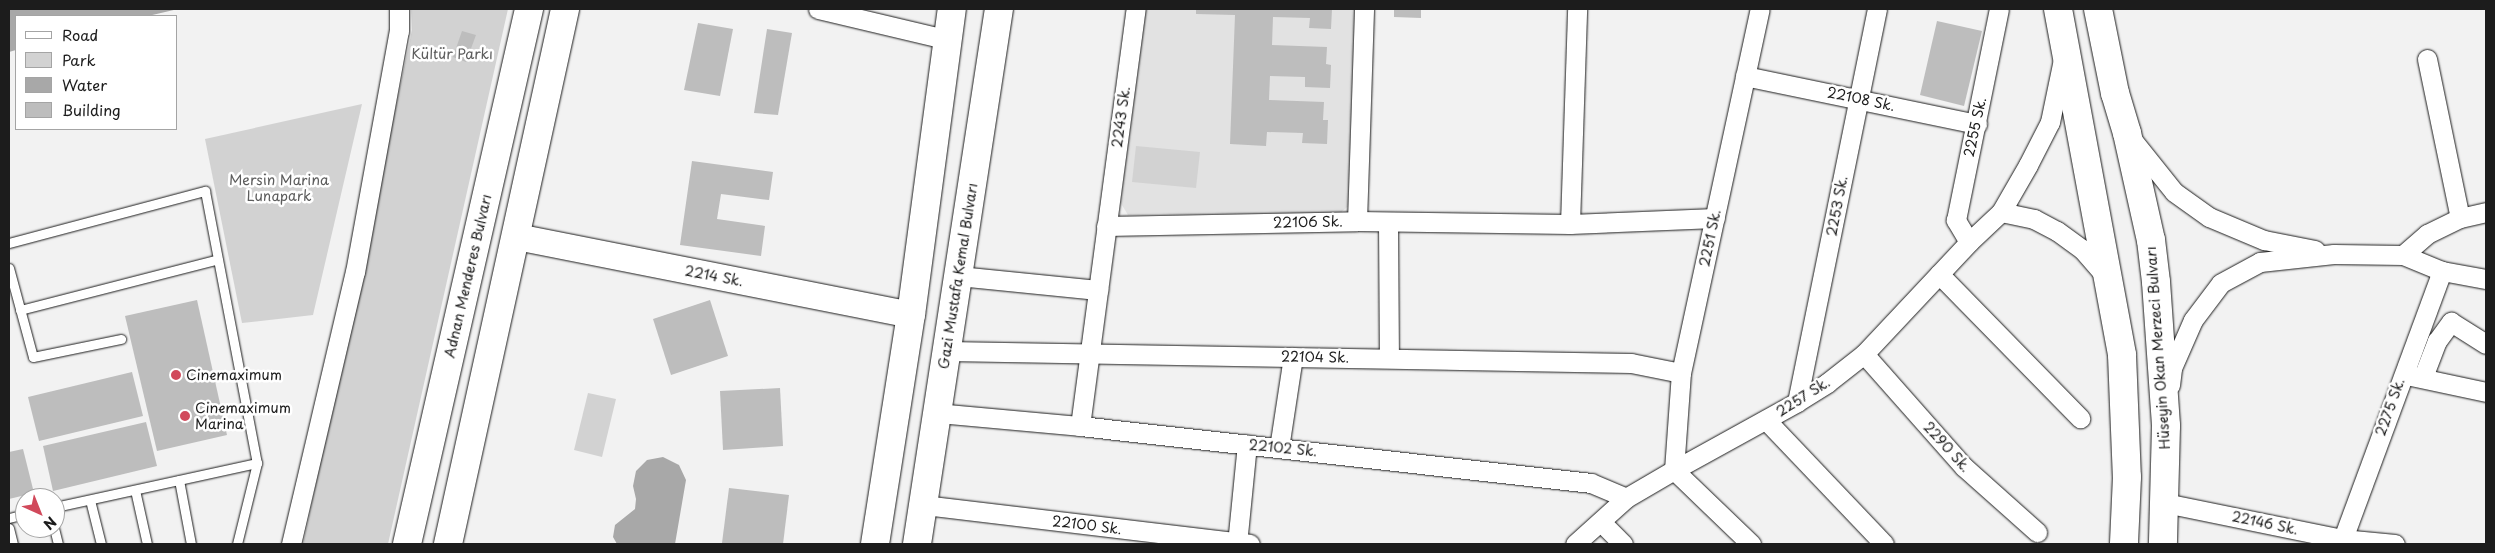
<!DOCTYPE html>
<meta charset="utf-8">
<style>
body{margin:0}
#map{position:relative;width:2495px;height:553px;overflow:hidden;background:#f2f2f2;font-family:"Playpen Sans",sans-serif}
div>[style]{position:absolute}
.built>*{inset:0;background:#e2e2e2}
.green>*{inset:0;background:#d2d2d2}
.water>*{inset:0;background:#a8a8a8}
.building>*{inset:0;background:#bdbdbd}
.roads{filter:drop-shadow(0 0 1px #1c1c1c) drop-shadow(0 0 1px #1c1c1c)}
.lane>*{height:9px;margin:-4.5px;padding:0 4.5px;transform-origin:4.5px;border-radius:4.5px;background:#fff}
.street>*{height:19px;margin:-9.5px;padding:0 9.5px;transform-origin:9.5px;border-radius:9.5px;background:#fff}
.secondary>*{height:26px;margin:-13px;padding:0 13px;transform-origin:13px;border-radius:13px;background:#fff}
.primary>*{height:28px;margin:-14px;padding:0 14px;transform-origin:14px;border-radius:14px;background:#fff}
.highway>*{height:28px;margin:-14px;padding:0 14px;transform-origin:14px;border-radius:14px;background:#fff}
.dots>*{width:14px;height:14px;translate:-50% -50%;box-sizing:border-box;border:2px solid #fff;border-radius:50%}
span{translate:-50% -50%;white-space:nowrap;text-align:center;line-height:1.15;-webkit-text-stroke:5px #fff;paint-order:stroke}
.park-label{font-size:14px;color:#5c5c5c}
.street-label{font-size:14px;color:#1c1c1c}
.poi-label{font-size:14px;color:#1c1c1c}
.left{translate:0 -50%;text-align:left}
.frame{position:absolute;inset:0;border:10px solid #1c1c1c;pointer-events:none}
.legend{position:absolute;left:15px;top:15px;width:162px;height:115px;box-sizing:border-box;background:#fff;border:1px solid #a4a4a4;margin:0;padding:6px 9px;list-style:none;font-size:15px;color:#1c1c1c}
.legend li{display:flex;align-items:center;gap:10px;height:25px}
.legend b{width:25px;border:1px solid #a4a4a4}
.north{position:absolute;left:15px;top:488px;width:50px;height:50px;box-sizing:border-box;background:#fff;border:1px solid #a4a4a4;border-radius:50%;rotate:136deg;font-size:14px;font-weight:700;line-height:20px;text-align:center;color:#1c1c1c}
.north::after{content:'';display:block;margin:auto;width:18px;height:22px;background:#d1495b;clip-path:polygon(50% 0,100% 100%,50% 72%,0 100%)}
</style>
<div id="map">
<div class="built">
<div style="clip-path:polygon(1145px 9px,1357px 9px,1351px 204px,1340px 213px,1128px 215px,1119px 200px)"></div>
</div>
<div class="green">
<div style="clip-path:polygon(411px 9px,508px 9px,388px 544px,303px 544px,412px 30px)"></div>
<div style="clip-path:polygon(362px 104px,313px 315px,242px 323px,205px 139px)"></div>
<div style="clip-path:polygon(1136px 146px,1200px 152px,1196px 188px,1132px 182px)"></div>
<div style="clip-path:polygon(588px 393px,616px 399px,602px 457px,574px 450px)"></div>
</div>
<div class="water">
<div style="clip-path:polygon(9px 9px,178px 9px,148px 16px,16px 16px,16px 50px,9px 52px)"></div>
<div style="clip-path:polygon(663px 457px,679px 465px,686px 480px,675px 544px,617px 544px,613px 537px,615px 525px,635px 509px,636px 499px,633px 486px,636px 471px,647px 460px)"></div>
</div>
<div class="building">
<div style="clip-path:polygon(1196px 9px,1332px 9px,1331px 29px,1309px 28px,1310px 18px,1273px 17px,1272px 45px,1327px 47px,1326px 64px,1331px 65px,1330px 88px,1305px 87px,1305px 77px,1270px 76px,1269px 100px,1324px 102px,1323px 120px,1328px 120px,1327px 144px,1302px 143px,1303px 133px,1267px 132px,1266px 146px,1230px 144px,1235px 15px,1196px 14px)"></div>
<div style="clip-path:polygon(1394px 9px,1421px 9px,1421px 18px,1394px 17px)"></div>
<div style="clip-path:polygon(1937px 21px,1982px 31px,1964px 106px,1920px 95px)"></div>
<div style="clip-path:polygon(698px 23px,733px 29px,720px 96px,684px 90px)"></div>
<div style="clip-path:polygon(767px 29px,792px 33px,778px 115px,754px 113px)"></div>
<div style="clip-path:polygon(462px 31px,476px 35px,466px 62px,453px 57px)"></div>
<div style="clip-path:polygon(692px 161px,773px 172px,769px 200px,721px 194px,717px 219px,765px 226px,761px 256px,680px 245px)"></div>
<div style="clip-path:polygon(197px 300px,227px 435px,157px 451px,125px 316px)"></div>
<div style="clip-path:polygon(710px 300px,728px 356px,671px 375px,653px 319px)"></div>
<div style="clip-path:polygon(132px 372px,143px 416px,39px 441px,28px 397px)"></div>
<div style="clip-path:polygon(780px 388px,783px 446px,723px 450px,720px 391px)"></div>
<div style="clip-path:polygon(146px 422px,157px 466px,53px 491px,43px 446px)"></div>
<div style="clip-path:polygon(23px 449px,34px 493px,9px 499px,9px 452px)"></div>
<div style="clip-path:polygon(729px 488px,789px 495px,783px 544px,722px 543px)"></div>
</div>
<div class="roads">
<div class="lane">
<div style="left:9px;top:243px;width:203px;rotate:-14.9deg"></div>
<div style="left:205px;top:191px;width:277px;rotate:79.2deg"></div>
<div style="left:257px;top:463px;width:83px;rotate:103.9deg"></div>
<div style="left:9px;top:268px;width:92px;rotate:74.9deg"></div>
<div style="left:33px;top:357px;width:90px;rotate:-11.6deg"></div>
<div style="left:20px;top:310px;width:204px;rotate:-14.4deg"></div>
<div style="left:179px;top:480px;width:65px;rotate:79.4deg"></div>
<div style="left:135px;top:490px;width:55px;rotate:77.5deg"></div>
<div style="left:90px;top:500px;width:45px;rotate:76deg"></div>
<div style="left:55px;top:507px;width:207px;rotate:-12.3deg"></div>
<div style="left:9px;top:518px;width:16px;rotate:-14deg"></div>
<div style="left:9px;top:528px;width:16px;rotate:76deg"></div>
<div style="left:54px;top:528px;width:16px;rotate:76deg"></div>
</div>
<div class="street">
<div style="left:818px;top:9px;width:135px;rotate:13.3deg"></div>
<div style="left:2427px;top:59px;width:162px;rotate:78.3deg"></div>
<div style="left:1745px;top:76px;width:237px;rotate:11.7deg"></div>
<div style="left:2130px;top:137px;width:70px;rotate:51.3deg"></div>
<div style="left:2174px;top:192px;width:43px;rotate:35.5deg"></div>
<div style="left:2209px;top:217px;width:60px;rotate:22.7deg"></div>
<div style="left:2264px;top:240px;width:52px;rotate:11.1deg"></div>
<div style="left:2001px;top:212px;width:34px;rotate:12deg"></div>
<div style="left:2034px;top:219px;width:26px;rotate:28deg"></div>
<div style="left:2057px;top:231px;width:31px;rotate:36deg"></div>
<div style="left:2082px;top:249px;width:38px;rotate:49deg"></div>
<div style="left:1357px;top:221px;width:212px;rotate:-88.1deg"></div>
<div style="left:1388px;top:222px;width:136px;rotate:89.6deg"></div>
<div style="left:1570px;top:224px;width:215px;rotate:-88.1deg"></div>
<div style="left:1106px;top:226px;width:251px;rotate:-1.1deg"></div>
<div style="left:1357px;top:221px;width:213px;rotate:0.8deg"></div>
<div style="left:1570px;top:224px;width:145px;rotate:-2.4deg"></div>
<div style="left:1969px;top:242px;width:26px;rotate:-121deg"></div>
<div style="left:1956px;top:220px;width:215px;rotate:-78.5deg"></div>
<div style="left:2403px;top:255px;width:32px;rotate:-41deg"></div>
<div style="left:2427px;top:234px;width:37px;rotate:-26deg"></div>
<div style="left:2460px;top:218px;width:27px;rotate:-13deg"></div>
<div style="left:1939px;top:274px;width:202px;rotate:45.6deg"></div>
<div style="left:958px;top:276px;width:141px;rotate:5.7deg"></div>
<div style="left:947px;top:351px;width:684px;rotate:1.01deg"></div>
<div style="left:1631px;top:363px;width:51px;rotate:11.3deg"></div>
<div style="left:1864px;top:354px;width:151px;rotate:48.5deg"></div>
<div style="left:1964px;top:467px;width:98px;rotate:41.7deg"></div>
<div style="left:2411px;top:376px;width:77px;rotate:12deg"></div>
<div style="left:2423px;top:377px;width:39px;rotate:-69deg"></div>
<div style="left:2437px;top:341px;width:24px;rotate:-54deg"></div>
<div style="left:2451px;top:322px;width:41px;rotate:32.2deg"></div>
<div style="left:2170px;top:385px;width:17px;rotate:-83deg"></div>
<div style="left:2172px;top:368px;width:52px;rotate:-66.4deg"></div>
<div style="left:2193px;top:320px;width:46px;rotate:-52.9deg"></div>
<div style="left:2221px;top:283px;width:44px;rotate:-28.3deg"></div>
<div style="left:2260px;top:262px;width:74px;rotate:-6.2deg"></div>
<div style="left:2334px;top:254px;width:69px;rotate:0.8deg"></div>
<div style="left:2403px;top:255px;width:42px;rotate:22.3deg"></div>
<div style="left:2442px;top:271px;width:45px;rotate:10.3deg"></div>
<div style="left:1797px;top:402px;width:401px;rotate:-78.5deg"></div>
<div style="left:937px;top:413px;width:144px;rotate:5.2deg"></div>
<div style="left:1080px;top:426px;width:514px;rotate:6.36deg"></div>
<div style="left:1591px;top:483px;width:38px;rotate:23deg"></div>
<div style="left:1766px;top:420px;width:171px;rotate:46.4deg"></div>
<div style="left:1080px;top:426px;width:421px;rotate:-82.4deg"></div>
<div style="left:1279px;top:448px;width:92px;rotate:-81.3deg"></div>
<div style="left:1674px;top:470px;width:97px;rotate:-85.9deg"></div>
<div style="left:1681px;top:373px;width:372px;rotate:-77.8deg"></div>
<div style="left:1674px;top:470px;width:107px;rotate:43.9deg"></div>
<div style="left:2165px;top:503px;width:181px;rotate:11.5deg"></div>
<div style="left:2342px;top:539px;width:53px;rotate:5.4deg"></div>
<div style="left:924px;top:505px;width:328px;rotate:6.8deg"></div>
<div style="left:1601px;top:522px;width:31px;rotate:45deg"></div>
<div style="left:291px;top:544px;width:279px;rotate:-76.8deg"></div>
<div style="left:355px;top:272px;width:245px;rotate:-79.7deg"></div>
<div style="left:399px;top:31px;width:22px;rotate:-90deg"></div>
<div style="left:1237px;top:544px;width:100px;rotate:-84.3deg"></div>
<div style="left:1575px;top:544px;width:69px;rotate:-42deg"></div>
<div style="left:1626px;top:498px;width:56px;rotate:-30.3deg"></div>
<div style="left:1674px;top:470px;width:141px;rotate:-28.9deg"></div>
<div style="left:1797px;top:402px;width:36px;rotate:-32deg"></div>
<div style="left:1827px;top:383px;width:47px;rotate:-38.1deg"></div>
<div style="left:1864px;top:354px;width:154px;rotate:-46.8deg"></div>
<div style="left:1969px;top:242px;width:44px;rotate:-43.2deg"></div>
<div style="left:2001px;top:212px;width:54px;rotate:-60.1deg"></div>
<div style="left:2028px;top:165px;width:48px;rotate:-62.9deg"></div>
<div style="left:2050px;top:122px;width:64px;rotate:-78.3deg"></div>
<div style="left:2341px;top:544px;width:291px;rotate:-69.7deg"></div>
</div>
<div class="secondary">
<div style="left:517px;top:237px;width:402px;rotate:11.2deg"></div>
</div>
<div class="primary">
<div style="left:2058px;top:9px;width:352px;rotate:79.5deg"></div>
<div style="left:2122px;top:355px;width:122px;rotate:87.7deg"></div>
<div style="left:2127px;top:477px;width:67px;rotate:92.6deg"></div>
<div style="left:2098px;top:9px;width:86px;rotate:78.6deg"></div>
<div style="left:2115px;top:93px;width:42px;rotate:73.3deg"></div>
<div style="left:2127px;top:133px;width:110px;rotate:77.4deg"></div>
<div style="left:2151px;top:240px;width:42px;rotate:83.2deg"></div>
<div style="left:2156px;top:282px;width:144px;rotate:86deg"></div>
<div style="left:2166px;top:426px;width:118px;rotate:91.5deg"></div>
<div style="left:407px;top:544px;width:549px;rotate:-77.15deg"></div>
<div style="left:448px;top:544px;width:548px;rotate:-77.66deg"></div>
</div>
<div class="highway">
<div style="left:875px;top:544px;width:232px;rotate:-81.1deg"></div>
<div style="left:911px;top:315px;width:309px;rotate:-82.4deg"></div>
<div style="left:917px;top:544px;width:541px;rotate:-81.29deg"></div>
</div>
</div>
<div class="dots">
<div style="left:176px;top:375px;background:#d1495b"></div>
<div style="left:185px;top:416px;background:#d1495b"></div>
</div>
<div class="park-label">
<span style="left:452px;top:54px">Kültür Parkı</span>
<span style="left:279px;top:188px">Mersin Marina<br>Lunapark</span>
</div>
<div class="street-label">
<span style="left:1861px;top:99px;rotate:12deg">22108 Sk.</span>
<span style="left:1121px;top:117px;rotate:-82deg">2243 Sk.</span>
<span style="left:1975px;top:127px;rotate:-78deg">2255 Sk.</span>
<span style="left:1837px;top:206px;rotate:-79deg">2253 Sk.</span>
<span style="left:1308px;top:222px;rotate:-1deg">22106 Sk.</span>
<span style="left:1710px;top:238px;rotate:-78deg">2251 Sk.</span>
<span style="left:468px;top:276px;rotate:-77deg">Adnan Menderes Bulvarı</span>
<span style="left:714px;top:276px;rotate:11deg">2214 Sk.</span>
<span style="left:958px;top:276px;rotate:-81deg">Gazi Mustafa Kemal Bulvarı</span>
<span style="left:2158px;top:348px;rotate:-94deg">Hüseyin Okan Merzeci Bulvarı</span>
<span style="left:1315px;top:357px;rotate:1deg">22104 Sk.</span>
<span style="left:1803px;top:397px;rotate:-32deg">2257 Sk.</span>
<span style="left:2390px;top:407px;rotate:-70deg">2275 Sk.</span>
<span style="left:1947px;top:447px;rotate:48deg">2290 Sk.</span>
<span style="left:1283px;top:448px;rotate:6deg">22102 Sk.</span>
<span style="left:2265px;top:523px;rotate:12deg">22146 Sk.</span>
<span style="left:1087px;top:525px;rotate:7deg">22100 Sk.</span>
</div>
<div class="poi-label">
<span class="left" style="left:186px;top:375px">Cinemaximum</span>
<span class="left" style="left:195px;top:416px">Cinemaximum<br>Marina</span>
</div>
<div class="frame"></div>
<ul class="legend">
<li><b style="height:6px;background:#fff"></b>Road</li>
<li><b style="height:14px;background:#d2d2d2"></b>Park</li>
<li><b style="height:14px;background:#a8a8a8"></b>Water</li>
<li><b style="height:14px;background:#bdbdbd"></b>Building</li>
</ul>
<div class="north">N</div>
</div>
